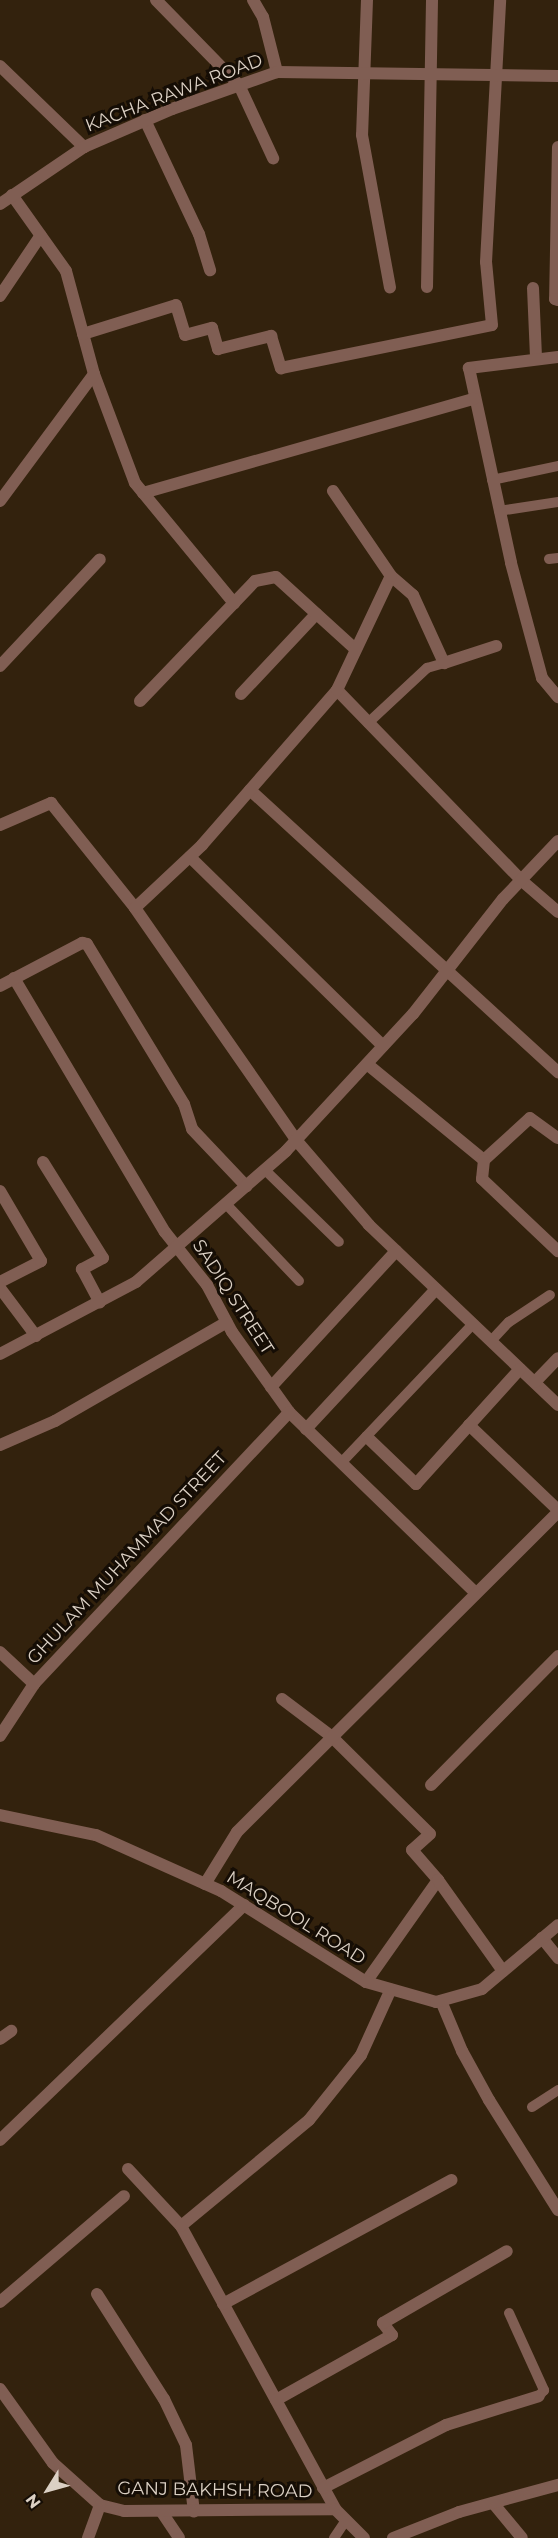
<!DOCTYPE html>
<style>
body{margin:0}
#map{position:relative;width:558px;height:2538px;overflow:hidden;background:#33220d;font-family:Montserrat,sans-serif}
div>[style]{position:absolute}
.service>*{height:10px;margin:-5px;padding:0 5px;transform-origin:5px;border-radius:5px;background:#805e53}
.minor>*{height:12px;margin:-6px;padding:0 6px;transform-origin:6px;border-radius:6px;background:#805e53}
.tertiary>*{height:12px;margin:-6px;padding:0 6px;transform-origin:6px;border-radius:6px;background:#805e53}
span{translate:-50% -50%;white-space:nowrap;text-align:center;line-height:1.15;-webkit-text-stroke:6px #150d05;paint-order:stroke}
.street-label{font-size:18px;color:#dbd0c4}
.north{position:absolute;left:18px;top:2460px;width:60px;height:60px;-webkit-text-stroke:4px #150d05;paint-order:stroke;rotate:233deg;font-size:16px;font-weight:700;line-height:24px;text-align:center;color:#dbd0c4}
.north::after{content:'';display:block;margin:auto;width:21px;height:27px;background:#dbd0c4;clip-path:polygon(50% 0,100% 100%,50% 72%,0 100%)}
</style>
<div id="map">
<div class="service">
<div style="left:492px;top:480px;width:67px;rotate:-12deg"></div>
<div style="left:499px;top:511px;width:60px;rotate:-8.7deg"></div>
<div style="left:549px;top:559px;width:9px;rotate:-6deg"></div>
<div style="left:368px;top:723px;width:81px;rotate:-43deg"></div>
<div style="left:427px;top:668px;width:18px;rotate:-16deg"></div>
<div style="left:265px;top:1170px;width:103px;rotate:44.2deg"></div>
<div style="left:226px;top:1204px;width:106px;rotate:46.5deg"></div>
<div style="left:491px;top:1341px;width:26px;rotate:-47deg"></div>
<div style="left:509px;top:1322px;width:49px;rotate:-33.4deg"></div>
<div style="left:341px;top:1463px;width:192px;rotate:-46.5deg"></div>
<div style="left:532px;top:2107px;width:31px;rotate:-33deg"></div>
<div style="left:509px;top:2313px;width:85px;rotate:65.6deg"></div>
<div style="left:544px;top:2390px;width:8px;rotate:130deg"></div>
<div style="left:334px;top:2538px;width:22px;rotate:-56deg"></div>
</div>
<div class="minor">
<div style="left:156px;top:0;width:119px;rotate:45.7deg"></div>
<div style="left:239px;top:85px;width:81px;rotate:65deg"></div>
<div style="left:253px;top:0;width:20px;rotate:60deg"></div>
<div style="left:263px;top:17px;width:57px;rotate:75.7deg"></div>
<div style="left:367px;top:0;width:135px;rotate:92.1deg"></div>
<div style="left:362px;top:135px;width:155px;rotate:79.6deg"></div>
<div style="left:0;top:66px;width:117px;rotate:44deg"></div>
<div style="left:145px;top:120px;width:126px;rotate:64.7deg"></div>
<div style="left:199px;top:234px;width:38px;rotate:73deg"></div>
<div style="left:558px;top:147px;width:152px;rotate:91.1deg"></div>
<div style="left:555px;top:299px;width:3px;rotate:18deg"></div>
<div style="left:12px;top:195px;width:93px;rotate:54.6deg"></div>
<div style="left:66px;top:271px;width:107px;rotate:74.8deg"></div>
<div style="left:94px;top:374px;width:116px;rotate:69.4deg"></div>
<div style="left:135px;top:483px;width:156px;rotate:50.5deg"></div>
<div style="left:427px;top:287px;width:287px;rotate:-89deg"></div>
<div style="left:533px;top:288px;width:69px;rotate:87.5deg"></div>
<div style="left:0;top:296px;width:73px;rotate:-56.1deg"></div>
<div style="left:83px;top:334px;width:97px;rotate:-17.3deg"></div>
<div style="left:176px;top:305px;width:31px;rotate:73deg"></div>
<div style="left:185px;top:335px;width:28px;rotate:-15deg"></div>
<div style="left:212px;top:328px;width:22px;rotate:74deg"></div>
<div style="left:218px;top:349px;width:55px;rotate:-13.8deg"></div>
<div style="left:271px;top:336px;width:34px;rotate:73deg"></div>
<div style="left:281px;top:368px;width:215px;rotate:-11.5deg"></div>
<div style="left:492px;top:325px;width:63px;rotate:-95.4deg"></div>
<div style="left:486px;top:262px;width:262px;rotate:-86.9deg"></div>
<div style="left:558px;top:357px;width:90px;rotate:173deg"></div>
<div style="left:469px;top:368px;width:199px;rotate:77.8deg"></div>
<div style="left:511px;top:563px;width:119px;rotate:74.9deg"></div>
<div style="left:542px;top:678px;width:25px;rotate:50deg"></div>
<div style="left:143px;top:493px;width:344px;rotate:-15.9deg"></div>
<div style="left:0;top:501px;width:158px;rotate:-53.5deg"></div>
<div style="left:391px;top:576px;width:29px;rotate:41deg"></div>
<div style="left:413px;top:595px;width:75px;rotate:65.5deg"></div>
<div style="left:444px;top:663px;width:55px;rotate:-18.1deg"></div>
<div style="left:0;top:666px;width:146px;rotate:-46.9deg"></div>
<div style="left:337px;top:690px;width:264px;rotate:45.9deg"></div>
<div style="left:521px;top:880px;width:49px;rotate:40.9deg"></div>
<div style="left:241px;top:694px;width:110px;rotate:-46.8deg"></div>
<div style="left:140px;top:701px;width:166px;rotate:-46.2deg"></div>
<div style="left:255px;top:581px;width:21px;rotate:-11deg"></div>
<div style="left:276px;top:577px;width:105px;rotate:42.3deg"></div>
<div style="left:250px;top:790px;width:418px;rotate:42.5deg"></div>
<div style="left:0;top:825px;width:56px;rotate:-23.3deg"></div>
<div style="left:51px;top:803px;width:134px;rotate:51.3deg"></div>
<div style="left:135px;top:908px;width:282px;rotate:55.2deg"></div>
<div style="left:296px;top:1140px;width:112px;rotate:49.3deg"></div>
<div style="left:369px;top:1225px;width:261px;rotate:43.6deg"></div>
<div style="left:190px;top:857px;width:270px;rotate:44.4deg"></div>
<div style="left:135px;top:908px;width:92px;rotate:-43.2deg"></div>
<div style="left:202px;top:845px;width:206px;rotate:-48.9deg"></div>
<div style="left:337px;top:690px;width:126px;rotate:-64.7deg"></div>
<div style="left:391px;top:576px;width:103px;rotate:-124.3deg"></div>
<div style="left:14px;top:978px;width:295px;rotate:59.3deg"></div>
<div style="left:165px;top:1232px;width:68px;rotate:51.6deg"></div>
<div style="left:207px;top:1285px;width:53px;rotate:62deg"></div>
<div style="left:232px;top:1332px;width:98px;rotate:54.5deg"></div>
<div style="left:289px;top:1412px;width:260px;rotate:44.1deg"></div>
<div style="left:0;top:986px;width:93px;rotate:-27.7deg"></div>
<div style="left:82px;top:943px;width:5px;rotate:11deg"></div>
<div style="left:87px;top:944px;width:187px;rotate:58.8deg"></div>
<div style="left:184px;top:1104px;width:26px;rotate:72deg"></div>
<div style="left:192px;top:1129px;width:79px;rotate:46.5deg"></div>
<div style="left:367px;top:1064px;width:151px;rotate:39.4deg"></div>
<div style="left:484px;top:1160px;width:62px;rotate:-42.4deg"></div>
<div style="left:530px;top:1118px;width:34px;rotate:36deg"></div>
<div style="left:484px;top:1160px;width:19px;rotate:96deg"></div>
<div style="left:482px;top:1179px;width:105px;rotate:43.5deg"></div>
<div style="left:43px;top:1162px;width:113px;rotate:58deg"></div>
<div style="left:103px;top:1258px;width:24px;rotate:152deg"></div>
<div style="left:82px;top:1269px;width:38px;rotate:62deg"></div>
<div style="left:0;top:1282px;width:46px;rotate:-27.1deg"></div>
<div style="left:41px;top:1261px;width:81px;rotate:-120.4deg"></div>
<div style="left:0;top:1288px;width:60px;rotate:53.1deg"></div>
<div style="left:0;top:1354px;width:154px;rotate:-27.9deg"></div>
<div style="left:136px;top:1282px;width:199px;rotate:-41.1deg"></div>
<div style="left:286px;top:1151px;width:187px;rotate:-47.2deg"></div>
<div style="left:413px;top:1014px;width:146px;rotate:-52deg"></div>
<div style="left:503px;top:899px;width:80px;rotate:-46.5deg"></div>
<div style="left:535px;top:1382px;width:33px;rotate:-46deg"></div>
<div style="left:271px;top:1387px;width:185px;rotate:-47.4deg"></div>
<div style="left:469px;top:1425px;width:123px;rotate:43.7deg"></div>
<div style="left:306px;top:1429px;width:191px;rotate:-47.1deg"></div>
<div style="left:367px;top:1437px;width:68px;rotate:43.8deg"></div>
<div style="left:416px;top:1484px;width:155px;rotate:-47.9deg"></div>
<div style="left:0;top:1445px;width:60px;rotate:-23.6deg"></div>
<div style="left:55px;top:1421px;width:198px;rotate:-29.9deg"></div>
<div style="left:0;top:1652px;width:47px;rotate:43.3deg"></div>
<div style="left:282px;top:1699px;width:61px;rotate:37.1deg"></div>
<div style="left:331px;top:1736px;width:139px;rotate:44.7deg"></div>
<div style="left:430px;top:1834px;width:24px;rotate:138deg"></div>
<div style="left:412px;top:1850px;width:40px;rotate:49deg"></div>
<div style="left:0;top:1736px;width:62px;rotate:-56.8deg"></div>
<div style="left:34px;top:1684px;width:373px;rotate:-46.8deg"></div>
<div style="left:431px;top:1785px;width:181px;rotate:-45.4deg"></div>
<div style="left:205px;top:1884px;width:61px;rotate:-58.4deg"></div>
<div style="left:237px;top:1832px;width:453px;rotate:-44.9deg"></div>
<div style="left:542px;top:1938px;width:26px;rotate:51deg"></div>
<div style="left:366px;top:1982px;width:125px;rotate:-54.8deg"></div>
<div style="left:438px;top:1880px;width:112px;rotate:54.5deg"></div>
<div style="left:441px;top:2001px;width:54px;rotate:67.2deg"></div>
<div style="left:462px;top:2051px;width:56px;rotate:61.1deg"></div>
<div style="left:489px;top:2100px;width:130px;rotate:57.9deg"></div>
<div style="left:0;top:2039px;width:14px;rotate:-36deg"></div>
<div style="left:0;top:2140px;width:339px;rotate:-43.9deg"></div>
<div style="left:128px;top:2169px;width:78px;rotate:47.1deg"></div>
<div style="left:181px;top:2226px;width:322px;rotate:61.4deg"></div>
<div style="left:181px;top:2226px;width:166px;rotate:-39.6deg"></div>
<div style="left:309px;top:2120px;width:83px;rotate:-51.3deg"></div>
<div style="left:361px;top:2055px;width:72px;rotate:-65.6deg"></div>
<div style="left:97px;top:2294px;width:125px;rotate:57.5deg"></div>
<div style="left:164px;top:2399px;width:51px;rotate:64.4deg"></div>
<div style="left:186px;top:2445px;width:67px;rotate:83.2deg"></div>
<div style="left:0;top:2302px;width:163px;rotate:-40.5deg"></div>
<div style="left:223px;top:2304px;width:260px;rotate:-28.5deg"></div>
<div style="left:276px;top:2400px;width:133px;rotate:-29.3deg"></div>
<div style="left:392px;top:2335px;width:15px;rotate:-127deg"></div>
<div style="left:383px;top:2323px;width:143px;rotate:-30.1deg"></div>
<div style="left:323px;top:2488px;width:138px;rotate:-27.1deg"></div>
<div style="left:446px;top:2425px;width:97px;rotate:-17.3deg"></div>
<div style="left:493px;top:2503px;width:45px;rotate:50.4deg"></div>
<div style="left:161px;top:2511px;width:32px;rotate:56deg"></div>
<div style="left:393px;top:2538px;width:71px;rotate:-21.5deg"></div>
<div style="left:459px;top:2512px;width:103px;rotate:-15.3deg"></div>
</div>
<div class="tertiary">
<div style="left:0;top:204px;width:102px;rotate:-34.2deg"></div>
<div style="left:84px;top:147px;width:96px;rotate:-23.4deg"></div>
<div style="left:172px;top:109px;width:111px;rotate:-19.4deg"></div>
<div style="left:277px;top:72px;width:281px;rotate:0.8deg"></div>
<div style="left:0;top:1815px;width:98px;rotate:11.8deg"></div>
<div style="left:96px;top:1835px;width:137px;rotate:24.1deg"></div>
<div style="left:221px;top:1891px;width:171px;rotate:32.1deg"></div>
<div style="left:366px;top:1982px;width:73px;rotate:15.9deg"></div>
<div style="left:436px;top:2002px;width:48px;rotate:-15.8deg"></div>
<div style="left:482px;top:1989px;width:99px;rotate:-40.1deg"></div>
<div style="left:0;top:2389px;width:91px;rotate:54.4deg"></div>
<div style="left:53px;top:2463px;width:63px;rotate:41.8deg"></div>
<div style="left:100px;top:2505px;width:25px;rotate:14deg"></div>
<div style="left:124px;top:2511px;width:211px;rotate:-0.5deg"></div>
<div style="left:335px;top:2509px;width:41px;rotate:45deg"></div>
<div style="left:88px;top:2538px;width:35px;rotate:-70deg"></div>
</div>
<div class="street-label">
<span style="left:174px;top:93px;rotate:-21deg">KACHA RAWA ROAD</span>
<span style="left:233px;top:1297px;rotate:57deg">SADIQ STREET</span>
<span style="left:127px;top:1558px;rotate:-47deg">GHULAM MUHAMMAD STREET</span>
<span style="left:296px;top:1918px;rotate:32deg">MAQBOOL ROAD</span>
<span style="left:215px;top:2490px;rotate:1deg">GANJ BAKHSH ROAD</span>
</div>
<div class="north">N</div>
</div>
